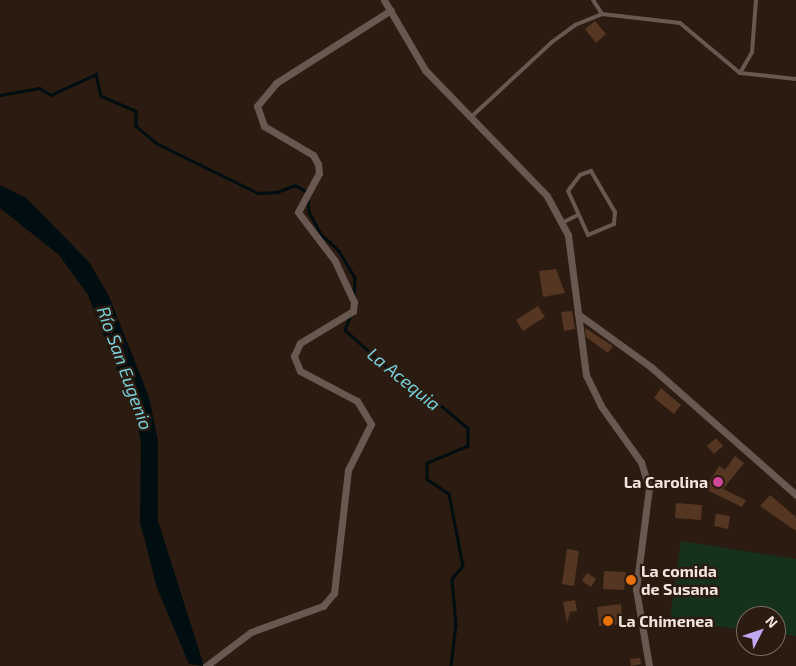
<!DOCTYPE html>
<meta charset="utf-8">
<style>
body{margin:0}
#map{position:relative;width:796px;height:666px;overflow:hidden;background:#2c1b10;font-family:"Exo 2",sans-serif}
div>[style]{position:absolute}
.green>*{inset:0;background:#16311c}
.water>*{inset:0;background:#000e11}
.stream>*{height:2.5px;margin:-1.25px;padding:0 1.25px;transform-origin:1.25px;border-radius:1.25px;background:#000e11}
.building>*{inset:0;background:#553622}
.service>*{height:4px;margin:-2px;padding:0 2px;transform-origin:2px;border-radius:2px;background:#685850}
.minor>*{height:7px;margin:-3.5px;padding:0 3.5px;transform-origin:3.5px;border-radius:3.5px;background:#685850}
.dots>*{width:14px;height:14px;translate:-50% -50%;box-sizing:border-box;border:2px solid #2c1b10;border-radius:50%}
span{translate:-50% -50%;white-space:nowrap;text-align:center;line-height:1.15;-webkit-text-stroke:4.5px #2c1b10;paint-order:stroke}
.poi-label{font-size:16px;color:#f1e5de;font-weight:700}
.right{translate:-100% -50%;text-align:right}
.left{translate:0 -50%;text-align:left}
.water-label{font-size:18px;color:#77ced8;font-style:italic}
.north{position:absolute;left:736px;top:606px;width:50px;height:50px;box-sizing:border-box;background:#2c1b10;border:1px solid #7b6c62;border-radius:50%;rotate:49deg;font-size:14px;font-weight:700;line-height:20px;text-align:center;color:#f1e5de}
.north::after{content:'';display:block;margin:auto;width:18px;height:22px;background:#c0a8f3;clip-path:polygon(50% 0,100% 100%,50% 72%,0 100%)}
</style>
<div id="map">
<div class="green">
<div style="clip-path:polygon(681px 541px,796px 559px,796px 636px,776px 634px,776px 616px,746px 616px,746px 630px,670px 620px)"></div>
</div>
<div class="water">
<div style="clip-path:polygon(0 185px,26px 198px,89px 262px,108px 294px,149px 397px,158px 441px,158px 521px,204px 666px,189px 664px,157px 588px,140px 522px,141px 442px,135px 416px,88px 295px,59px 255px,0 208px)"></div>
</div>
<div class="stream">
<div style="left:0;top:95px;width:40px;rotate:-10deg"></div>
<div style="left:39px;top:88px;width:14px;rotate:30deg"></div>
<div style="left:51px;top:95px;width:50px;rotate:-25deg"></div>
<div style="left:96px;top:74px;width:23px;rotate:77deg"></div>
<div style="left:101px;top:96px;width:38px;rotate:23deg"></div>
<div style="left:136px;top:111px;width:15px;rotate:90deg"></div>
<div style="left:136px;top:126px;width:26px;rotate:40deg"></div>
<div style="left:156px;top:143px;width:114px;rotate:26.1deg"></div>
<div style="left:258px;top:193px;width:19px;rotate:-3deg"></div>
<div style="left:277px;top:192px;width:19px;rotate:-21deg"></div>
<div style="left:295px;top:185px;width:14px;rotate:30deg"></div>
<div style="left:308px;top:197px;width:15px;rotate:86deg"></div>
<div style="left:309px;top:212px;width:26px;rotate:61deg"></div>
<div style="left:322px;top:235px;width:23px;rotate:43deg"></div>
<div style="left:339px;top:251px;width:31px;rotate:59deg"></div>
<div style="left:355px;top:278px;width:20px;rotate:93deg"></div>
<div style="left:351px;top:315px;width:16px;rotate:112deg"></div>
<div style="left:345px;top:330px;width:86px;rotate:41.7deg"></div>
<div style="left:409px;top:387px;width:25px;rotate:26deg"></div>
<div style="left:432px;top:398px;width:47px;rotate:39.8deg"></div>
<div style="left:468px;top:428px;width:18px;rotate:90deg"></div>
<div style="left:468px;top:446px;width:44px;rotate:157.5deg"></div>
<div style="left:427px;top:463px;width:16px;rotate:90deg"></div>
<div style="left:427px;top:479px;width:27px;rotate:34deg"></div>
<div style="left:449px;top:494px;width:73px;rotate:79deg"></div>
<div style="left:463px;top:566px;width:17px;rotate:130deg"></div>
<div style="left:452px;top:579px;width:45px;rotate:84.9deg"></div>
<div style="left:456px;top:624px;width:42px;rotate:96.8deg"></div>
</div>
<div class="building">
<div style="clip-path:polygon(595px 21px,606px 34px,596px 43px,585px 29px)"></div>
<div style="clip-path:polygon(556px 269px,565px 293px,543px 297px,539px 271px)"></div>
<div style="clip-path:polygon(538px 306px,545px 317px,523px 331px,516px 320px)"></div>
<div style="clip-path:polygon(572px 311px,575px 329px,564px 331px,561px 312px)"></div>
<div style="clip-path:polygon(585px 328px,613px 346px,608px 353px,586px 337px)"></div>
<div style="clip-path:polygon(661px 388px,681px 405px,674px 414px,654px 398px)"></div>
<div style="clip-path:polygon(716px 438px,723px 446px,714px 454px,707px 446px)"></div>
<div style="clip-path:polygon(735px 456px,744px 463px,723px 489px,746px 500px,742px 507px,705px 489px,719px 466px,725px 470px)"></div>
<div style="clip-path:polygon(770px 495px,796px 517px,796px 531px,760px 506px)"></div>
<div style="clip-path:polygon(676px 503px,702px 505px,701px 520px,675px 518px)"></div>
<div style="clip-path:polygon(716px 514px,730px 516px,728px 529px,714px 526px)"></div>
<div style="clip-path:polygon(567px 549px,579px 551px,574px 586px,562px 584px)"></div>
<div style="clip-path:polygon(604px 571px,626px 572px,624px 590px,603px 589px)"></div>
<div style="clip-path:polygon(587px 573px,596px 579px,591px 587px,582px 581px)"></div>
<div style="clip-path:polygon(575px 600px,577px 611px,570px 612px,567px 623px,563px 602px)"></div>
<div style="clip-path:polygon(621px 604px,623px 624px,599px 626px,597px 607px)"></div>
<div style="clip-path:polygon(640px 658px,641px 664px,631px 666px,630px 659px)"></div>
</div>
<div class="service">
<div style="left:593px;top:0;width:17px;rotate:57deg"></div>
<div style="left:740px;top:73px;width:24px;rotate:-60deg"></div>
<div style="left:752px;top:52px;width:52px;rotate:-85.6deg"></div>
<div style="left:470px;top:118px;width:112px;rotate:-42.8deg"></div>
<div style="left:552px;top:42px;width:29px;rotate:-36deg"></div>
<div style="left:575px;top:25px;width:29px;rotate:-22deg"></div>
<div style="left:602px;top:14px;width:79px;rotate:6.6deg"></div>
<div style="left:680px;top:23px;width:78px;rotate:39.8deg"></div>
<div style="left:740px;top:73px;width:56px;rotate:6.1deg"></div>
<div style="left:591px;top:171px;width:48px;rotate:59.7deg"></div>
<div style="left:615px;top:212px;width:12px;rotate:95deg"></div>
<div style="left:614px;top:224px;width:28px;rotate:157deg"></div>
<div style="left:588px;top:235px;width:48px;rotate:-114.4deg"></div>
<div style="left:568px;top:191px;width:20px;rotate:-53deg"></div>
<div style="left:580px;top:175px;width:12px;rotate:-20deg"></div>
<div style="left:562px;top:223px;width:16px;rotate:-27deg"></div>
</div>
<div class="minor">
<div style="left:384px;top:0;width:81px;rotate:59.6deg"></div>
<div style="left:425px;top:70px;width:175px;rotate:45.9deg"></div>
<div style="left:547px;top:196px;width:44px;rotate:61.7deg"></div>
<div style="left:568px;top:235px;width:141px;rotate:82.7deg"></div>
<div style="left:586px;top:375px;width:34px;rotate:64deg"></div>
<div style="left:601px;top:406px;width:69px;rotate:54.5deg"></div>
<div style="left:641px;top:462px;width:27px;rotate:73deg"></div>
<div style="left:649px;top:488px;width:102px;rotate:97.3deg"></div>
<div style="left:636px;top:589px;width:78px;rotate:80.4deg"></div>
<div style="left:578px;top:314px;width:90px;rotate:36deg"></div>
<div style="left:651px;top:367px;width:193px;rotate:41.4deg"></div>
<div style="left:206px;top:666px;width:56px;rotate:-37.1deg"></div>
<div style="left:251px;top:632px;width:77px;rotate:-19.9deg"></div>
<div style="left:323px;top:606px;width:17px;rotate:-50deg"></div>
<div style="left:334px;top:593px;width:124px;rotate:-83.5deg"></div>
<div style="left:348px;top:470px;width:51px;rotate:-63.4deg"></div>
<div style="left:371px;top:424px;width:27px;rotate:-121deg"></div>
<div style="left:357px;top:401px;width:64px;rotate:-152.2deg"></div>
<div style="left:300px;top:371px;width:16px;rotate:-112deg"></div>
<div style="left:294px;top:356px;width:14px;rotate:-65deg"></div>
<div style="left:300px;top:343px;width:62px;rotate:-31.1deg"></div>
<div style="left:353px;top:311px;width:9px;rotate:-84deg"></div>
<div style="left:354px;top:302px;width:45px;rotate:-114.9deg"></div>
<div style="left:335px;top:261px;width:61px;rotate:-127.1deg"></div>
<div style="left:298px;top:212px;width:44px;rotate:-61.7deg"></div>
<div style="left:319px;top:173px;width:9px;rotate:-96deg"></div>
<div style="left:318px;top:164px;width:10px;rotate:-119deg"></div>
<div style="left:313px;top:155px;width:57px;rotate:-149.4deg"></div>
<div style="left:264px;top:126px;width:21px;rotate:-109deg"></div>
<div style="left:257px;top:106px;width:30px;rotate:-50deg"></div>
<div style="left:276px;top:83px;width:136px;rotate:-32.4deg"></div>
</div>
<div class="dots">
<div style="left:718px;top:482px;background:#d1479c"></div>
<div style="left:631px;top:580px;background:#e8710a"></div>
<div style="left:608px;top:621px;background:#e8710a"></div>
</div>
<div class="poi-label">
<span class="right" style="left:708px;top:482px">La Carolina</span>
<span class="left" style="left:641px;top:580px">La comida<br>de Susana</span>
<span class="left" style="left:618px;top:621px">La Chimenea</span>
</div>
<div class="water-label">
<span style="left:125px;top:368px;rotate:70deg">Río San Eugenio</span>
<span style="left:404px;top:379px;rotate:39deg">La Acequia</span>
</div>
<div class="north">N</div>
</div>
